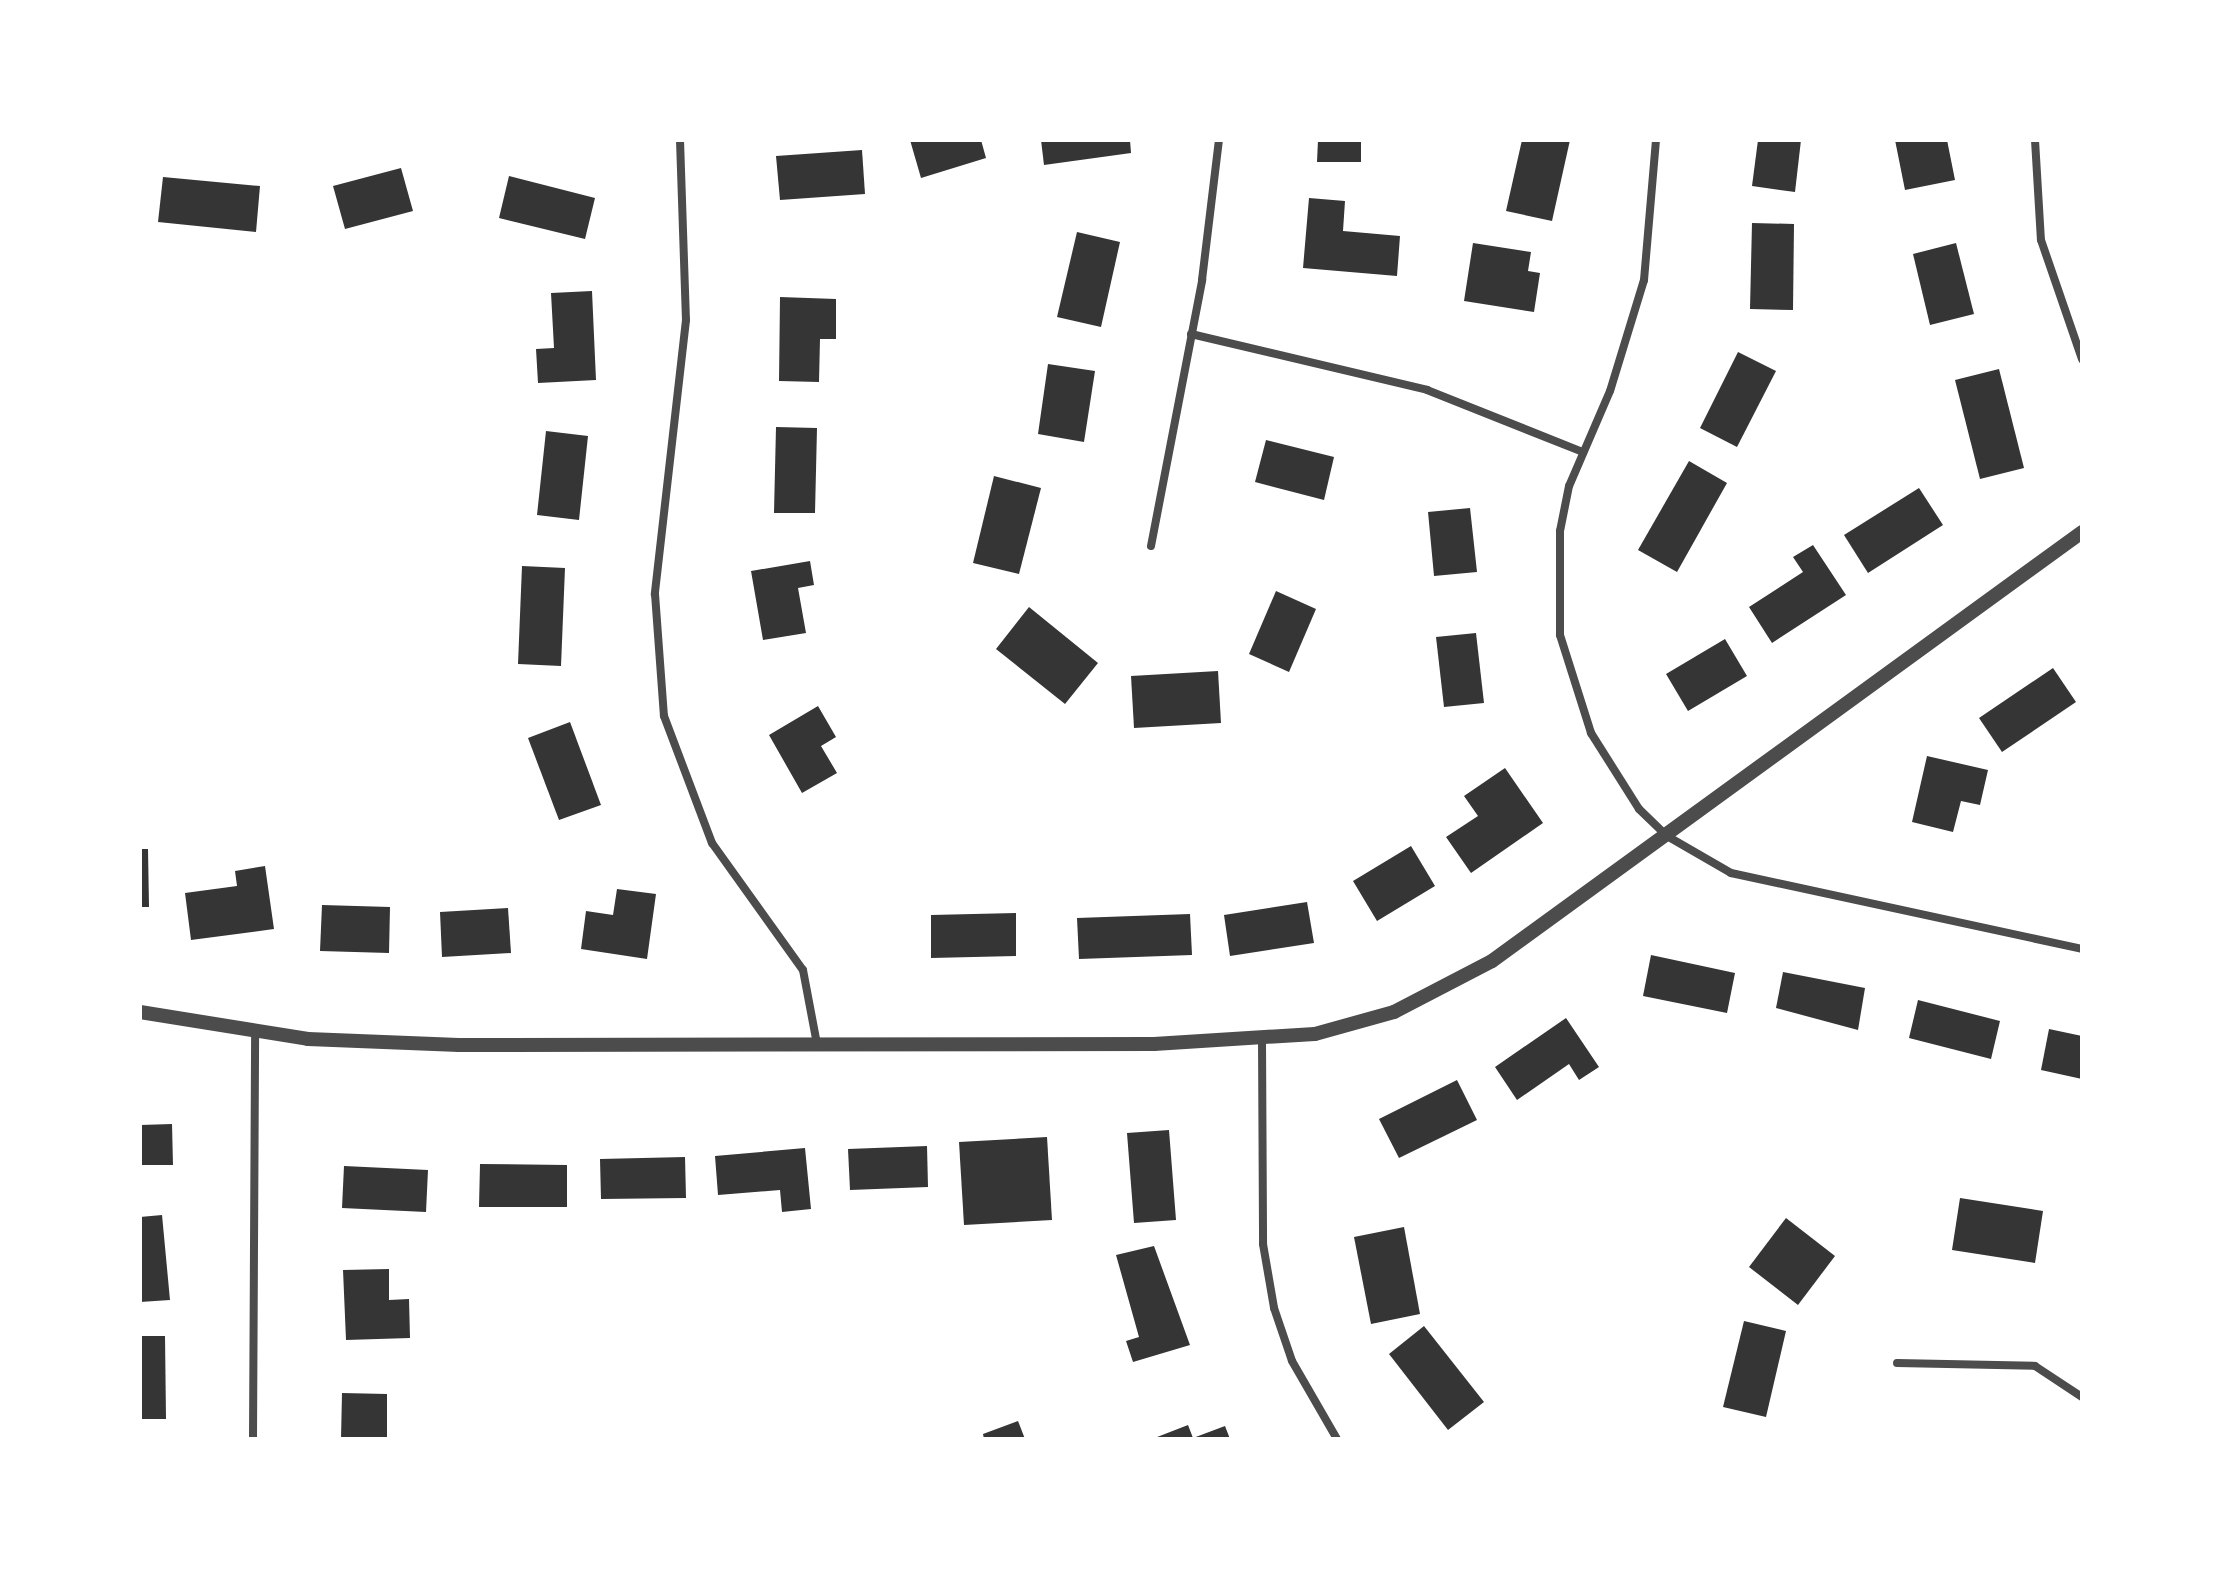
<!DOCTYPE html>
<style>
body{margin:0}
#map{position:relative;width:2222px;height:1579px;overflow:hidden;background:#fff;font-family:Spectral,serif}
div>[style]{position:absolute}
.building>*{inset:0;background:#353535}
.minor>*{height:8px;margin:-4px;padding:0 4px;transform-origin:4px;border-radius:4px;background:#4c4c4c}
.tertiary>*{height:14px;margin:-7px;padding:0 7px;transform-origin:7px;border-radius:7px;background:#4c4c4c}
span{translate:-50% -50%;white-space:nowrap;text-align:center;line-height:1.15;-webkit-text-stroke:6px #fff;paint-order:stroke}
.frame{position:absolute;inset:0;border:142px solid #fff;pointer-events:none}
</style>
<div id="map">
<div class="building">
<div style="clip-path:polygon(910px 140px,981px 140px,986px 158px,921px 178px)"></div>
<div style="clip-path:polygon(1041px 140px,1130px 140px,1131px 153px,1044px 165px)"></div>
<div style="clip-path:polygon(1318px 140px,1361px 140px,1361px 162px,1317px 162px)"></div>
<div style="clip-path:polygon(1522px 140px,1570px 140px,1552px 221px,1506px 211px)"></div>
<div style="clip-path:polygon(1758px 140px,1801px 140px,1795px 192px,1752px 186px)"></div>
<div style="clip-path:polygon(1895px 140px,1947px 140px,1955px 180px,1905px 190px)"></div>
<div style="clip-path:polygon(862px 150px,865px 194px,780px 200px,776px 156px)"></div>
<div style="clip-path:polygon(401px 168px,413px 211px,345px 229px,333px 186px)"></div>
<div style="clip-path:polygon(509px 176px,595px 198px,585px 239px,499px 218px)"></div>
<div style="clip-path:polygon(163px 177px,260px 186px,256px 232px,158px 222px)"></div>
<div style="clip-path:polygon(1309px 198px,1345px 201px,1343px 231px,1400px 236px,1397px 276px,1303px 268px)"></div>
<div style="clip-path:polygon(1752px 223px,1794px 224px,1793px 310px,1750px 309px)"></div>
<div style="clip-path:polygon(1077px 232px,1120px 242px,1101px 327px,1057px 317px)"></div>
<div style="clip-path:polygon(1473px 243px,1531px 252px,1528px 271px,1540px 273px,1534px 312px,1464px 301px)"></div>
<div style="clip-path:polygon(1956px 243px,1974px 314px,1930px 325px,1913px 254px)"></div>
<div style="clip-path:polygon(592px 291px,596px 380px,538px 383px,536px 349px,554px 348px,551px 293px)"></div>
<div style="clip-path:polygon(780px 297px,836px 299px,836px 339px,820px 339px,819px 382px,779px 381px)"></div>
<div style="clip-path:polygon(1738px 352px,1776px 371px,1737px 447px,1700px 428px)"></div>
<div style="clip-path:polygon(1048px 364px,1095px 371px,1084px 442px,1038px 434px)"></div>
<div style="clip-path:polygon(1999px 369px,2024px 468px,1980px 479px,1955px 380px)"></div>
<div style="clip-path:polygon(776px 427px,817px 428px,815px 513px,774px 513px)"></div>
<div style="clip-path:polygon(546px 431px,588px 436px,579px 520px,537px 515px)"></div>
<div style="clip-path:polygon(1266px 440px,1334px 457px,1324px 500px,1255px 482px)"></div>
<div style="clip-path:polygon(1689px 461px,1727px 483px,1677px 572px,1638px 550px)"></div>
<div style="clip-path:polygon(994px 476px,1041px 488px,1019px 574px,973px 563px)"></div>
<div style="clip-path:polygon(1919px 488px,1943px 525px,1868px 573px,1844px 535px)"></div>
<div style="clip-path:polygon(1470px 508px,1477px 572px,1434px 576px,1428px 512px)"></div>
<div style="clip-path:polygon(1813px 545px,1846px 595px,1772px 643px,1749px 607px,1803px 572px,1793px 557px)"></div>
<div style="clip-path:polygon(810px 561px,814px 585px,798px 588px,806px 633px,763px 640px,751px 571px)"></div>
<div style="clip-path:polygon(522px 566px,565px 568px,561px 666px,518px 664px)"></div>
<div style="clip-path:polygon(1276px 591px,1316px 609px,1289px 672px,1249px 654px)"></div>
<div style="clip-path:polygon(1029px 607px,1098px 663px,1065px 704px,996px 649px)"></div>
<div style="clip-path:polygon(1476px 633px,1484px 703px,1444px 707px,1436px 637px)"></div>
<div style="clip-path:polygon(1725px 639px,1747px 676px,1688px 711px,1666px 674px)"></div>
<div style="clip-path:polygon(2053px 668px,2076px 702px,2002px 752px,1979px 718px)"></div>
<div style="clip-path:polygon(1218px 671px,1221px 723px,1134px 728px,1131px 676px)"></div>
<div style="clip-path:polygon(818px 706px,836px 737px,821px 746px,837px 773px,802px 793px,769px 735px)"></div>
<div style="clip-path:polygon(570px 722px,601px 805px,559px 820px,528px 738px)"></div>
<div style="clip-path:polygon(1927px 756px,1988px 770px,1980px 805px,1961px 801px,1953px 832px,1912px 822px)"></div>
<div style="clip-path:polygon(1505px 768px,1543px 823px,1471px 873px,1446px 837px,1478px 816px,1464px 796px)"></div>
<div style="clip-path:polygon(1411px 846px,1435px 886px,1377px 921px,1353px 881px)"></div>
<div style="clip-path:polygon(140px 849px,148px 849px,149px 907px,140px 907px)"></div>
<div style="clip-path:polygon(265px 866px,274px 929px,191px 940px,185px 893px,237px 886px,235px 871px)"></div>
<div style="clip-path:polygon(617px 889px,656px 894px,647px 959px,581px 949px,586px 911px,613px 915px)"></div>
<div style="clip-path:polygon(1307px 902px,1314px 943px,1230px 956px,1224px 915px)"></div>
<div style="clip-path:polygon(322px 905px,390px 907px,389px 953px,320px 951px)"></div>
<div style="clip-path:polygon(508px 908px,511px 953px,442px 957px,440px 912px)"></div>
<div style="clip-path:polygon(1016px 913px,1016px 956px,931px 958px,931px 915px)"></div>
<div style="clip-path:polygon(1190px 914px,1192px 955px,1079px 959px,1077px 918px)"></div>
<div style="clip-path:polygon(1651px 955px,1735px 973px,1727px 1013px,1643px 996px)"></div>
<div style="clip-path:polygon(1783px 972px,1865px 988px,1858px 1030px,1776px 1008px)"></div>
<div style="clip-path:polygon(1918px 1000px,2000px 1021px,1991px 1059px,1909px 1038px)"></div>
<div style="clip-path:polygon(1566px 1018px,1599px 1067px,1579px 1080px,1569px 1064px,1517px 1100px,1495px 1067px)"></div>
<div style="clip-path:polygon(2049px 1029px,2082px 1036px,2082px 1079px,2041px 1070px)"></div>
<div style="clip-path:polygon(1457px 1080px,1477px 1120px,1399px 1158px,1379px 1119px)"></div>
<div style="clip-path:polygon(172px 1124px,173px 1165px,140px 1165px,140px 1125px)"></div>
<div style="clip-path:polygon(1169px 1130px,1176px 1220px,1134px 1223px,1127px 1133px)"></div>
<div style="clip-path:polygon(1047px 1137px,1052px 1220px,964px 1225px,959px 1142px)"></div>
<div style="clip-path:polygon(927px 1146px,928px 1187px,850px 1190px,848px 1149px)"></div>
<div style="clip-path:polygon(805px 1148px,811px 1209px,782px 1212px,780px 1190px,718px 1195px,715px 1156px)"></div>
<div style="clip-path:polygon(685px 1157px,686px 1198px,601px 1199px,600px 1159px)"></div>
<div style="clip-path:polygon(480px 1164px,567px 1165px,567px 1207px,479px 1207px)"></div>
<div style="clip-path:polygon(344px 1166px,428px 1170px,426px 1212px,342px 1208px)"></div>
<div style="clip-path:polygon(1960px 1198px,2043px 1211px,2035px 1263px,1952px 1250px)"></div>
<div style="clip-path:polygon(162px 1215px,170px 1300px,140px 1302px,140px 1217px)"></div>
<div style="clip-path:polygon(1786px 1218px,1835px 1256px,1798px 1305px,1749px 1267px)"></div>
<div style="clip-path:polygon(1404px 1227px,1420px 1314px,1371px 1324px,1354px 1237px)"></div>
<div style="clip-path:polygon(1154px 1246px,1190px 1345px,1133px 1362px,1126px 1341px,1139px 1337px,1116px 1255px)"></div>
<div style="clip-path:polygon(389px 1269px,389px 1300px,409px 1299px,410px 1338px,346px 1340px,343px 1270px)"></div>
<div style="clip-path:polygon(1744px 1321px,1786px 1331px,1766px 1417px,1723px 1407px)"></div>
<div style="clip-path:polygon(1424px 1326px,1484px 1402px,1448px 1430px,1389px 1354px)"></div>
<div style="clip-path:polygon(140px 1336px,165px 1336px,166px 1419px,140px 1419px)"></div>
<div style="clip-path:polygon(342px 1393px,387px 1394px,387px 1439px,341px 1439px)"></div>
<div style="clip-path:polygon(1018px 1421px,1025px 1439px,984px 1439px,983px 1434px)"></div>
<div style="clip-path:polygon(1188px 1425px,1193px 1438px,1225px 1426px,1230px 1439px,1152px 1439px)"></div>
</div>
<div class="minor">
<div style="left:680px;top:140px;width:180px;rotate:88.1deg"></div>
<div style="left:686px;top:320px;width:276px;rotate:96.5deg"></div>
<div style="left:655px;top:594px;width:122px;rotate:85.8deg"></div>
<div style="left:664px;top:716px;width:136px;rotate:69.3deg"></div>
<div style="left:712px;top:843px;width:156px;rotate:54.4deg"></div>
<div style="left:803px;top:970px;width:75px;rotate:79.3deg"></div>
<div style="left:1656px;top:140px;width:141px;rotate:94.9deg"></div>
<div style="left:1644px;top:280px;width:116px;rotate:107deg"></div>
<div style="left:1610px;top:391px;width:103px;rotate:113.3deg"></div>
<div style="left:1569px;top:486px;width:46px;rotate:101.3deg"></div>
<div style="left:1560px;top:531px;width:104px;rotate:90deg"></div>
<div style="left:1560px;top:635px;width:103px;rotate:72.4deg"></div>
<div style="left:1591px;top:733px;width:90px;rotate:57.7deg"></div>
<div style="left:1639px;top:809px;width:39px;rotate:44deg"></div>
<div style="left:1667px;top:836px;width:74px;rotate:30deg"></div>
<div style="left:1731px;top:873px;width:359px;rotate:12.2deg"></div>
<div style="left:2035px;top:140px;width:100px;rotate:86.6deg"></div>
<div style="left:2041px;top:240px;width:126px;rotate:71deg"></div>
<div style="left:1191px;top:334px;width:243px;rotate:13.3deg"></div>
<div style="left:1427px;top:390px;width:168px;rotate:21.7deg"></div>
<div style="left:1151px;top:546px;width:271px;rotate:-79.1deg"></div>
<div style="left:1202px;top:280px;width:141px;rotate:-83.1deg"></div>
<div style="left:1262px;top:1040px;width:204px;rotate:89.7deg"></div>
<div style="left:1263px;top:1244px;width:65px;rotate:80.2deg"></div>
<div style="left:1274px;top:1308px;width:56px;rotate:71.2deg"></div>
<div style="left:1292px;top:1361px;width:90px;rotate:60deg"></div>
<div style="left:1897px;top:1363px;width:138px;rotate:1.2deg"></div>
<div style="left:2035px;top:1366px;width:56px;rotate:33.4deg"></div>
<div style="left:253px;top:1439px;width:407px;rotate:-89.7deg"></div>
</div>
<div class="tertiary">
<div style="left:140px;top:1012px;width:170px;rotate:9.1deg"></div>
<div style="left:308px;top:1039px;width:151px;rotate:2.3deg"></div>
<div style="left:459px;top:1045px;width:695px;rotate:-0.08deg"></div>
<div style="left:1154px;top:1044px;width:161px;rotate:-3.6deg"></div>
<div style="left:1315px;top:1034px;width:82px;rotate:-15.6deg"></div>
<div style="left:1394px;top:1012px;width:110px;rotate:-27.5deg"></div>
<div style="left:1492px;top:961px;width:729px;rotate:-36.02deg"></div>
</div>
<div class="frame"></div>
</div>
